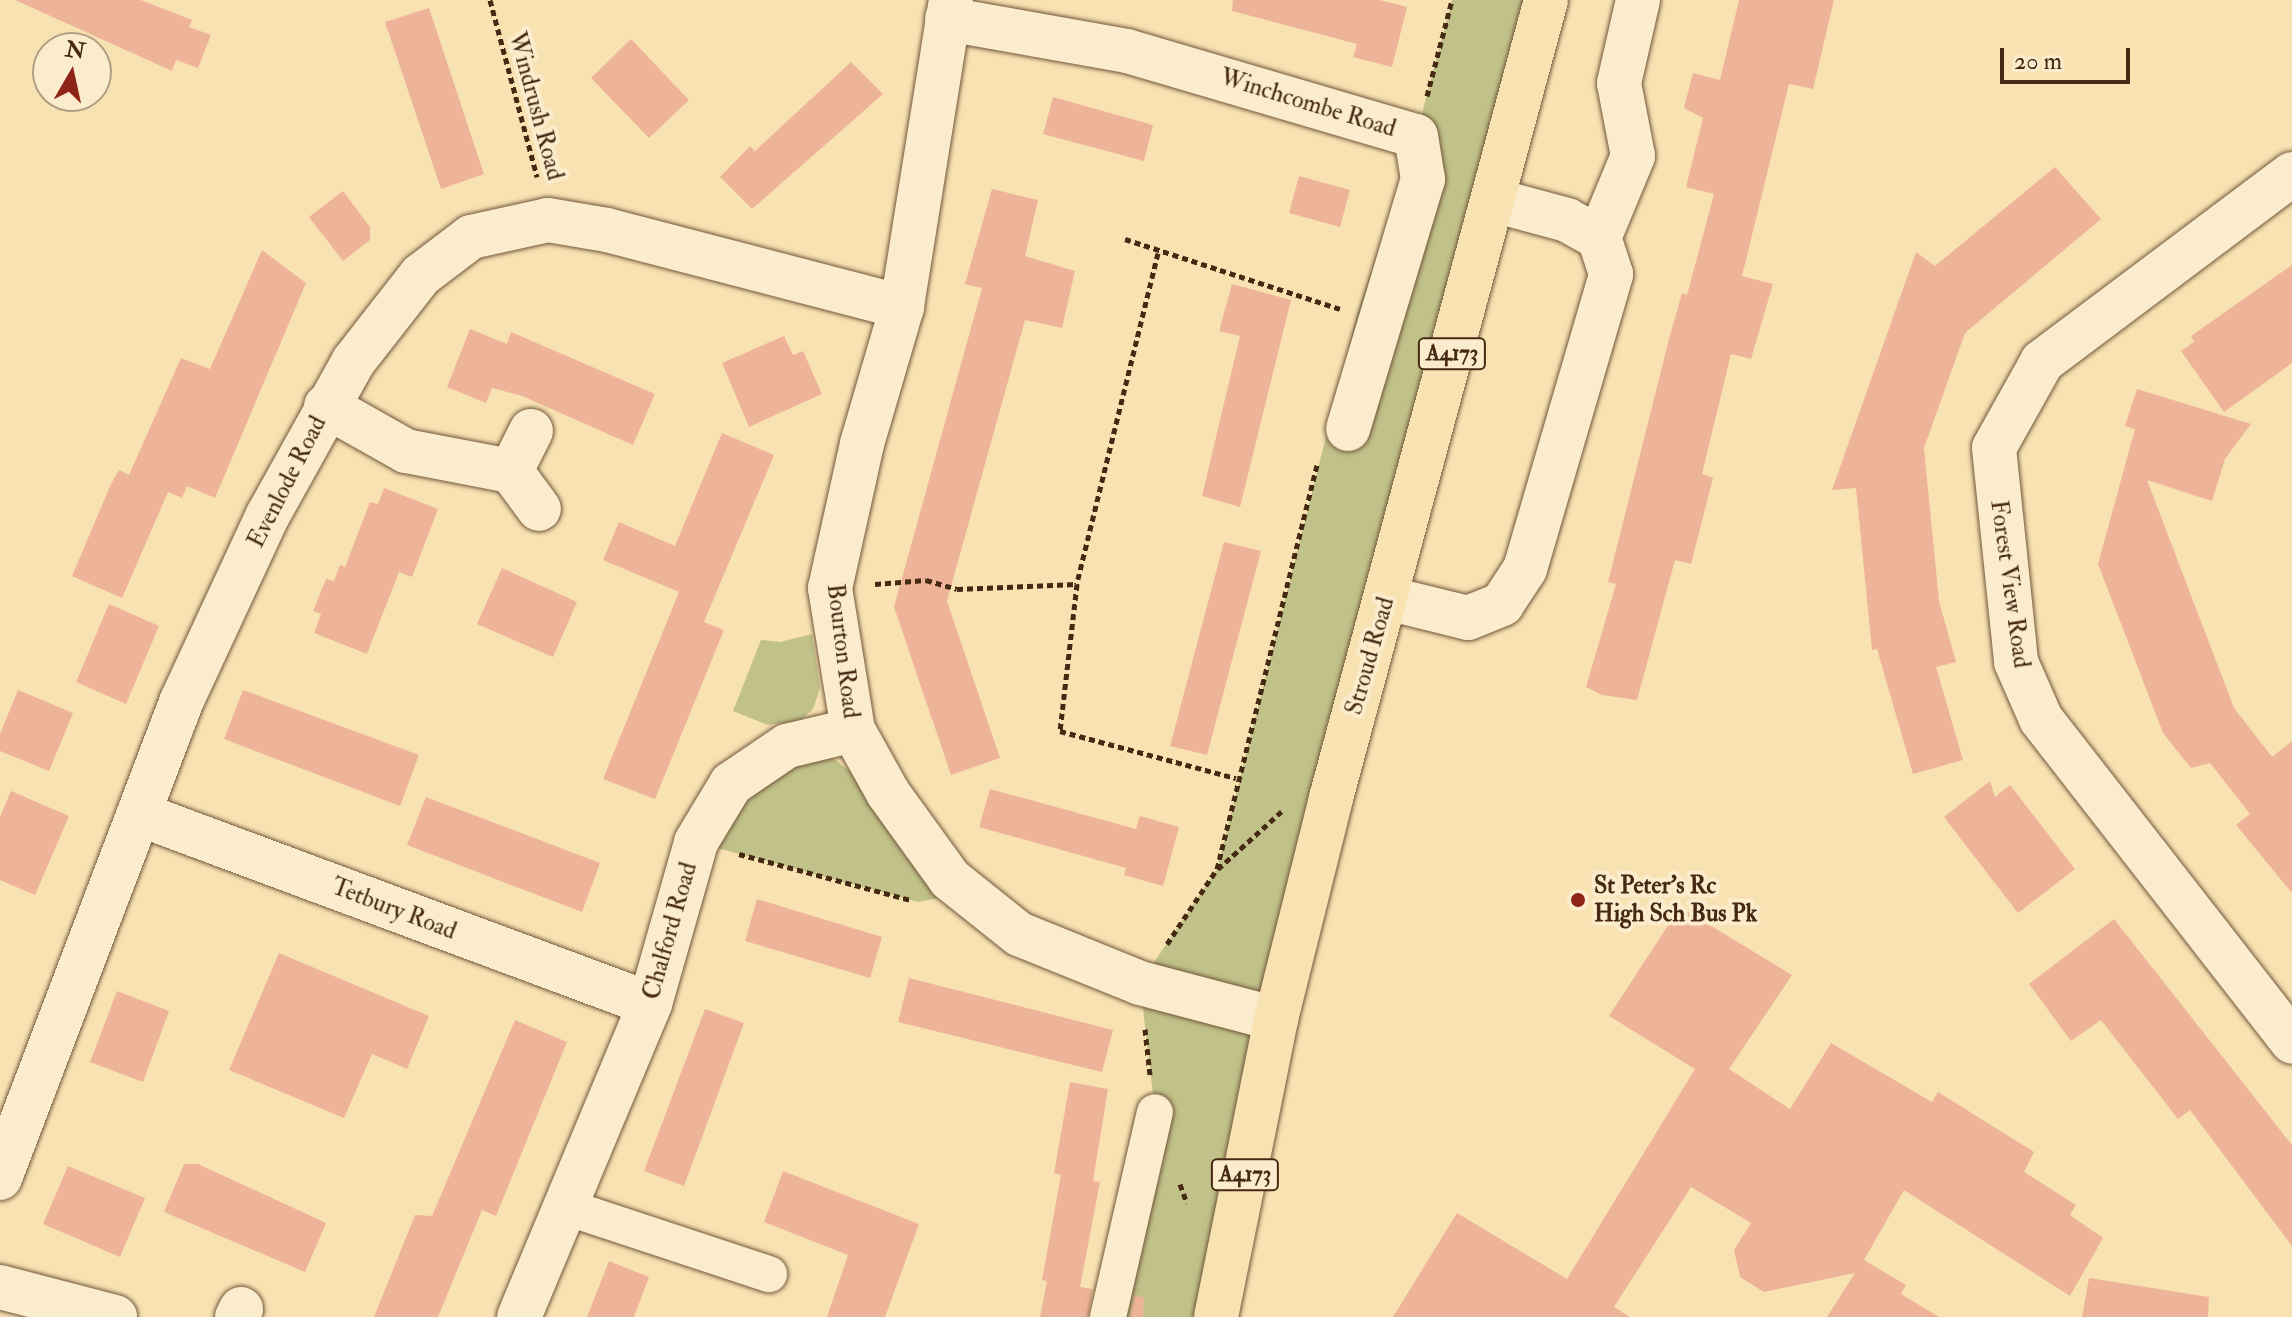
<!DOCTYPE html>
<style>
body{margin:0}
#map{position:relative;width:2292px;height:1317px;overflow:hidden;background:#f8e2b2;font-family:"IM FELL Double Pica",serif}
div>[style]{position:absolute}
.green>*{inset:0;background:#c0c289}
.building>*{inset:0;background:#eeb499}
.path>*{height:5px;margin-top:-2.5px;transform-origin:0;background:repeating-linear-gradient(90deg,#462913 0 6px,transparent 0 10px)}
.roads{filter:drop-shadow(0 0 2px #72573b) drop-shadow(0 0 2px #72573b)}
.pedestrian>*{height:36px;margin:-18px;padding:0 18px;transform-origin:18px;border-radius:18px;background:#faeccd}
.minor>*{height:44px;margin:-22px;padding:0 22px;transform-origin:22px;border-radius:22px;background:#faeccd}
.primary>*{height:44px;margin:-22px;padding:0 22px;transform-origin:22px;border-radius:22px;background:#f8e2b2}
.dots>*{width:22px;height:22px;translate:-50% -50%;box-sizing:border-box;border:4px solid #faeccd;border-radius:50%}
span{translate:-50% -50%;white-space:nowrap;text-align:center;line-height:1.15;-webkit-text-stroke:8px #faeccd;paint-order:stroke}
.shield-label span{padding:2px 6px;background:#faeccd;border:2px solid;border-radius:6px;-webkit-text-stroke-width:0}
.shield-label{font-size:22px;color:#462913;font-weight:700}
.street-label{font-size:24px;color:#462913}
.poi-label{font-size:24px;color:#462913;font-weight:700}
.left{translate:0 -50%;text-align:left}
.north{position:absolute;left:32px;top:32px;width:80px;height:80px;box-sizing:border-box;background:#faeccd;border:2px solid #b29e83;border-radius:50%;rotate:9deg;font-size:22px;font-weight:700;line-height:32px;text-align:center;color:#462913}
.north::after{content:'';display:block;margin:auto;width:28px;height:36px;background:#8f2418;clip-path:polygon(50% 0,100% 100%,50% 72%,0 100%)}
.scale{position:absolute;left:2000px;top:48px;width:130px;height:36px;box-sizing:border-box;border:4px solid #462913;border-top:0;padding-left:10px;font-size:24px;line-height:28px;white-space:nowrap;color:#462913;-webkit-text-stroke:6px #faeccd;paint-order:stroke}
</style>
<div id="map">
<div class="green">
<div style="clip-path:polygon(1452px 0,1546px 0,1216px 1317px,1108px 1317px,1155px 1112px,1140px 983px,1217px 869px,1357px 314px,1416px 136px)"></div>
<div style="clip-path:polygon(812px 634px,820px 688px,813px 709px,801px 720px,768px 725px,733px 711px,761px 640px,780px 642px)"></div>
<div style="clip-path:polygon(832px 757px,853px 774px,906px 857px,950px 896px,918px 902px,717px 848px,743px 795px,793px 760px)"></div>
</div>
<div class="building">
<div style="clip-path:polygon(15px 0,141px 0,192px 20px,189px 27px,211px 35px,198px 68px,176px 60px,172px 71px)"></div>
<div style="clip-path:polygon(1233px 0,1380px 0,1407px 7px,1392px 67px,1353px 57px,1357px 44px,1232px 11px)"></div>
<div style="clip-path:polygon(1739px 0,1834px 0,1813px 89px,1789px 84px,1742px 276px,1773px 284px,1751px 359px,1731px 354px,1702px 474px,1713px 478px,1691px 564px,1675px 560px,1637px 700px,1602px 695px,1586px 687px,1616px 584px,1608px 582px,1669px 339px,1682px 293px,1687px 295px,1714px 194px,1686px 187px,1703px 118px,1684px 108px,1693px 73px,1720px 80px)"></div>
<div style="clip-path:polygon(429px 8px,484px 174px,441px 189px,385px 22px)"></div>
<div style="clip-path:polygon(631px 39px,689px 100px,649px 138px,591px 78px)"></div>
<div style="clip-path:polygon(851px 62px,883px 94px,752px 209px,720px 177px,750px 146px,755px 151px)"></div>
<div style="clip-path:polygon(1053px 97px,1153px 125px,1144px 161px,1043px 134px)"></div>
<div style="clip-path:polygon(2055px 167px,2101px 219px,1965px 333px,1924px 448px,1939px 601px,1956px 662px,1936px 667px,1963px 760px,1913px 774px,1877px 649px,1872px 650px,1856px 488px,1832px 490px,1916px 252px,1935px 266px)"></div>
<div style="clip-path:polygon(1299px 176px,1350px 190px,1340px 227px,1289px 213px)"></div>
<div style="clip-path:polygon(992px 189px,1038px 200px,1025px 256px,1075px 271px,1062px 328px,1025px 320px,947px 601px,1000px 758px,951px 775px,894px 607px,982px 288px,965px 284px)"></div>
<div style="clip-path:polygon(343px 191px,370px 227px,370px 240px,343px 261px,309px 217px)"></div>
<div style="clip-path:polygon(262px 250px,306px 283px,215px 498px,187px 486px,182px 498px,168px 492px,122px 598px,72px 576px,111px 484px,119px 470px,129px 475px,181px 358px,210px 369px)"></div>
<div style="clip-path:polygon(2292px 265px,2292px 363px,2224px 412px,2181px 351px,2194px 342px,2191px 336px)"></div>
<div style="clip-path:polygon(1232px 284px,1291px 300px,1240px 507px,1202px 496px,1240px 336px,1219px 331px)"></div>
<div style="clip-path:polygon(470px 329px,507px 344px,511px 332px,655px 394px,633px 445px,522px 396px,492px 388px,486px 403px,447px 387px)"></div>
<div style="clip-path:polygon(784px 336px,793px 355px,803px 351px,822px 394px,749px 427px,722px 363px)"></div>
<div style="clip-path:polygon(2137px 389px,2251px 424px,2225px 459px,2212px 501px,2147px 480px,2234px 708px,2272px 757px,2292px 741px,2292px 893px,2236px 825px,2250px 814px,2210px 763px,2191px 768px,2163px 733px,2098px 564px,2135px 429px,2125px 426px)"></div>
<div style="clip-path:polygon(722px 433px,774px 455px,704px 622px,724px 630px,655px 799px,603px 779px,679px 592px,603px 560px,619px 522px,675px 546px)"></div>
<div style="clip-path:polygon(384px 488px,438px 509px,412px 577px,399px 572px,367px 654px,314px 633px,321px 614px,313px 611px,326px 579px,334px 581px,340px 565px,345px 567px,370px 502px,378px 504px)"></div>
<div style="clip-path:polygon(1224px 542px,1261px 551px,1207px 755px,1170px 746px)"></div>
<div style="clip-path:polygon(502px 568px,577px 602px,553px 657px,477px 624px)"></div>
<div style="clip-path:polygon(109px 604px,159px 626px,126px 704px,76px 682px)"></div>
<div style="clip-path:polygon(18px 690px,73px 713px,49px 771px,0 751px,0 734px)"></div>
<div style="clip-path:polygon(243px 690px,419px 755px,400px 806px,224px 739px)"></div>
<div style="clip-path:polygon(1990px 781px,1995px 797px,2010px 785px,2075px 869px,2018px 913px,1944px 817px)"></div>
<div style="clip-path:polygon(990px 789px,1136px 829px,1140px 816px,1179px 827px,1163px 886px,1124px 875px,1126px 868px,979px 827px)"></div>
<div style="clip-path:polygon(11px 791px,69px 816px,35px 895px,0 880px,0 817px)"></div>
<div style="clip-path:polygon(426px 797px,600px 863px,582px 912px,407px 845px)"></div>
<div style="clip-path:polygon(757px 899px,882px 937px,870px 978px,745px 941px)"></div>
<div style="clip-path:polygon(1680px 907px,1792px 975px,1729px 1069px,1790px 1109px,1831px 1043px,1932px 1102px,1938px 1092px,2034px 1152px,2024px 1172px,2076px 1205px,2070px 1215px,2103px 1238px,2070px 1296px,1904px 1190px,1864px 1260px,1906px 1285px,1901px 1294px,1939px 1317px,1827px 1317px,1855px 1273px,1764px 1292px,1740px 1277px,1734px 1250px,1751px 1223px,1691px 1187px,1614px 1307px,1630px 1317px,1393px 1317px,1457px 1213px,1567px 1279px,1695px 1069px,1609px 1016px)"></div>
<div style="clip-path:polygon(2114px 919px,2292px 1145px,2292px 1246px,2190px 1110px,2178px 1119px,2101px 1020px,2071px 1041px,2029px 984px)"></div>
<div style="clip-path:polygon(279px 953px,429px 1016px,407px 1069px,372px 1054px,344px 1118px,229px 1070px)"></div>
<div style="clip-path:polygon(909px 978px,1113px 1030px,1102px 1072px,898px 1022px)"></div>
<div style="clip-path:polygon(117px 991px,169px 1011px,143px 1082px,90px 1062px)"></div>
<div style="clip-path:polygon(705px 1009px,744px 1023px,684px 1186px,644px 1171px)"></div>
<div style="clip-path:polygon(515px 1020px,567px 1042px,496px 1216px,482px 1210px,438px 1317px,374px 1317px,415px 1215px,432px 1216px)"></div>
<div style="clip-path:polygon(1070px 1082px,1108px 1089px,1093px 1181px,1100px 1182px,1080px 1287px,1093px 1289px,1088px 1317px,1040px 1317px,1047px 1281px,1042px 1280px,1061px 1175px,1054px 1173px)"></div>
<div style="clip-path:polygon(184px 1164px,198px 1164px,326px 1223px,305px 1272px,164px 1212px)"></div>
<div style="clip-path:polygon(68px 1166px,145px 1198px,120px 1257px,43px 1224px)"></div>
<div style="clip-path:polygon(783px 1171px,919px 1224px,885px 1317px,827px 1317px,848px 1255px,764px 1222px)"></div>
<div style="clip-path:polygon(609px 1261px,649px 1277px,634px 1317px,587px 1317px)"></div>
<div style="clip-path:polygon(2089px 1278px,2209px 1297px,2208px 1317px,2082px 1317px)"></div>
<div style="clip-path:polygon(1134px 1296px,1144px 1297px,1143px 1317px,1130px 1317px)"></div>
</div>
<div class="path">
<div style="left:490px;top:0;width:183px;rotate:75.1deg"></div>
<div style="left:1427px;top:96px;width:99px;rotate:-75.4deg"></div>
<div style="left:1125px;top:239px;width:226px;rotate:18deg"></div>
<div style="left:1158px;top:253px;width:341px;rotate:103.8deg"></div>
<div style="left:1077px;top:584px;width:148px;rotate:96.6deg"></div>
<div style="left:1060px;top:731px;width:182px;rotate:15deg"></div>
<div style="left:875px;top:584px;width:51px;rotate:-4.5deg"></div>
<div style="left:926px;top:580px;width:32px;rotate:16deg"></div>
<div style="left:957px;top:589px;width:120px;rotate:-2.4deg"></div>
<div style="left:739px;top:854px;width:178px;rotate:15deg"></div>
<div style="left:1218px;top:869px;width:86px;rotate:-42.2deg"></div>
<div style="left:1167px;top:944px;width:90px;rotate:-56.3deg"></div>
<div style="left:1217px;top:869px;width:419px;rotate:-76.1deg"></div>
<div style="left:1145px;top:1029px;width:46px;rotate:83.8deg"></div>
<div style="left:1180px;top:1184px;width:20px;rotate:70deg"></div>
</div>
<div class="roads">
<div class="pedestrian">
<div style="left:566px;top:1207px;width:214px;rotate:18.3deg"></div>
<div style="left:1108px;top:1317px;width:210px;rotate:-77.1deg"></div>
</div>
<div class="minor">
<div style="left:951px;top:0;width:311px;rotate:99.1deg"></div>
<div style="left:902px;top:307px;width:143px;rotate:106.3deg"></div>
<div style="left:862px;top:444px;width:148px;rotate:102.5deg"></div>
<div style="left:830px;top:588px;width:144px;rotate:80.8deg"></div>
<div style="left:853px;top:730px;width:72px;rotate:60.9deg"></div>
<div style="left:888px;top:793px;width:106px;rotate:54.2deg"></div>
<div style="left:950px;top:879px;width:88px;rotate:38.6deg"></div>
<div style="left:1019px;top:934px;width:131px;rotate:22deg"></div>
<div style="left:1140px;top:983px;width:141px;rotate:14.8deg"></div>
<div style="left:947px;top:19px;width:183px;rotate:10.1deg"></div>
<div style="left:1127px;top:51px;width:301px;rotate:16.4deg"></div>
<div style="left:1416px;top:136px;width:44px;rotate:80.8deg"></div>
<div style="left:1423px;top:179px;width:261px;rotate:106.7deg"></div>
<div style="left:2292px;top:174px;width:313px;rotate:143.1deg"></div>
<div style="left:2042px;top:362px;width:98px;rotate:119.2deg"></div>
<div style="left:1994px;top:448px;width:215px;rotate:84.1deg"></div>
<div style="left:2016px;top:662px;width:62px;rotate:66.3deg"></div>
<div style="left:2041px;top:719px;width:409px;rotate:52.1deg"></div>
<div style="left:1493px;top:200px;width:77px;rotate:15.1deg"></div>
<div style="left:1567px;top:220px;width:37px;rotate:29deg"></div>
<div style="left:326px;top:406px;width:92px;rotate:29.4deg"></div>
<div style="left:406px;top:451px;width:107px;rotate:10.8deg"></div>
<div style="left:531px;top:431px;width:45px;rotate:116.6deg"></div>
<div style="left:511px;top:471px;width:47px;rotate:53.6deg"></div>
<div style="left:1387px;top:598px;width:83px;rotate:13.9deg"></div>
<div style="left:1468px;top:618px;width:37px;rotate:-22deg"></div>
<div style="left:1502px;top:604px;width:42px;rotate:-56.7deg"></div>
<div style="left:1525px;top:569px;width:307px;rotate:-73.7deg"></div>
<div style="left:1611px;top:274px;width:38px;rotate:-108deg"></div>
<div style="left:1599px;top:238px;width:89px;rotate:-67.5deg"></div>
<div style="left:1633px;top:156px;width:74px;rotate:-100.9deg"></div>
<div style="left:1619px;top:83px;width:85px;rotate:-77.1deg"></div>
<div style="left:139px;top:814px;width:545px;rotate:20.4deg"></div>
<div style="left:0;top:1178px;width:511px;rotate:-69.16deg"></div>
<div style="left:182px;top:700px;width:204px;rotate:-65.1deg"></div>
<div style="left:268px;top:515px;width:175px;rotate:-60.9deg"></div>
<div style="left:353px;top:362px;width:110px;rotate:-52deg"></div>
<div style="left:421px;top:275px;width:63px;rotate:-37.2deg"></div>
<div style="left:471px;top:237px;width:79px;rotate:-12.4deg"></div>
<div style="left:548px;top:220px;width:60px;rotate:9.6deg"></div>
<div style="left:607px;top:230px;width:305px;rotate:14.6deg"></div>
<div style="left:0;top:1287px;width:119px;rotate:14.6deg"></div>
<div style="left:237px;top:1317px;width:9px;rotate:-63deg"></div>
<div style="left:519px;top:1317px;width:339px;rotate:-67.3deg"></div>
<div style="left:650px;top:1004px;width:168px;rotate:-74.1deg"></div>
<div style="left:696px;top:842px;width:68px;rotate:-58.9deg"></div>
<div style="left:731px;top:784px;width:68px;rotate:-34.2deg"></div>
<div style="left:787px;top:746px;width:68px;rotate:-13.6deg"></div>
</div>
<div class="primary">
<div style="left:1216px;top:1317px;width:304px;rotate:-78.6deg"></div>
<div style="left:1276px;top:1019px;width:228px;rotate:-76deg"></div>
<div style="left:1331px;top:798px;width:826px;rotate:-74.92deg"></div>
</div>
</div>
<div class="dots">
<div style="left:1578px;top:900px;background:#8f2418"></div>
</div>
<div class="shield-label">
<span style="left:1452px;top:354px">A4173</span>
<span style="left:1245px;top:1175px">A4173</span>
</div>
<div class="street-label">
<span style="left:1308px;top:103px;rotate:17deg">Winchcombe Road</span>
<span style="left:536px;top:106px;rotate:75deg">Windrush Road</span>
<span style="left:287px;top:482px;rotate:-63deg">Evenlode Road</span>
<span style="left:2010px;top:584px;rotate:82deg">Forest View Road</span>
<span style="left:843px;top:651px;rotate:83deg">Bourton Road</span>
<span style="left:1370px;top:656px;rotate:-74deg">Stroud Road</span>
<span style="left:394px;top:909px;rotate:21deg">Tetbury Road</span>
<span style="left:670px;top:931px;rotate:-74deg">Chalford Road</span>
</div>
<div class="poi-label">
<span class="left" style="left:1594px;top:900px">St Peter's Rc<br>High Sch Bus Pk</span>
</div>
<div class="north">N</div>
<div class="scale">20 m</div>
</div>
